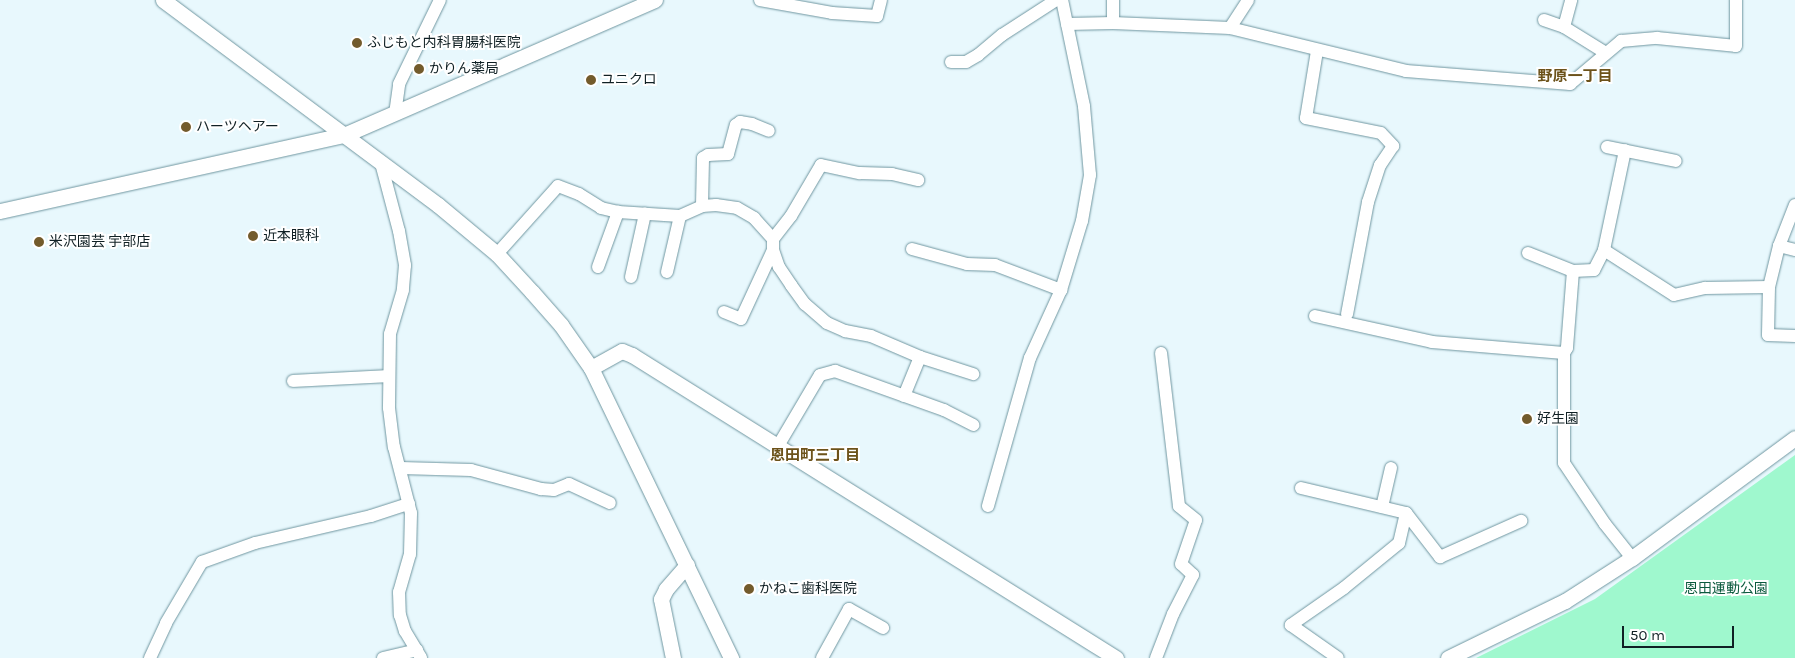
<!DOCTYPE html>
<meta charset="utf-8">
<style>
body{margin:0}
#map{position:relative;width:1795px;height:658px;overflow:hidden;background:#e8f8fd;font-family:Karla,"Noto Sans JP",sans-serif}
div>[style]{position:absolute}
.green>*{inset:0;background:#9ff8ce}
.roads{filter:drop-shadow(0 0 1px #6f96a0) drop-shadow(0 0 1px #6f96a0)}
.minor>*{height:12px;margin:-6px;padding:0 6px;transform-origin:6px;border-radius:6px;background:#fff}
.tertiary>*{height:15px;margin:-7.5px;padding:0 7.5px;transform-origin:7.5px;border-radius:7.5px;background:#fff}
.dots>*{width:14px;height:14px;translate:-50% -50%;box-sizing:border-box;border:2px solid #fff;border-radius:50%}
span{translate:-50% -50%;white-space:nowrap;text-align:center;line-height:1.15;-webkit-text-stroke:4px #fff;paint-order:stroke}
.poi-label{font-size:14px;color:#102024}
.left{translate:0 -50%;text-align:left}
.park-label{font-size:14px;color:#0b5a3e}
.neighbourhood-label{font-size:15px;color:#6c521a;font-weight:700}
.scale{position:absolute;left:1622px;top:626px;width:112px;height:22px;box-sizing:border-box;border:2px solid #102024;border-top:0;padding-left:6px;font-size:15px;line-height:18px;white-space:nowrap;color:#102024;-webkit-text-stroke:4px #fff;paint-order:stroke}
</style>
<div id="map">
<div class="green">
<div style="clip-path:polygon(1795px 455px,1795px 658px,1476px 658px,1595px 599px)"></div>
</div>
<div class="roads">
<div class="minor">
<div style="left:760px;top:0;width:73px;rotate:10.2deg"></div>
<div style="left:832px;top:13px;width:45px;rotate:3.8deg"></div>
<div style="left:877px;top:16px;width:16px;rotate:-76deg"></div>
<div style="left:1113px;top:0;width:23px;rotate:90deg"></div>
<div style="left:1544px;top:20px;width:21px;rotate:19deg"></div>
<div style="left:1564px;top:27px;width:49px;rotate:31.8deg"></div>
<div style="left:1067px;top:24px;width:46px;rotate:-1.2deg"></div>
<div style="left:1113px;top:23px;width:117px;rotate:2.4deg"></div>
<div style="left:1230px;top:28px;width:181px;rotate:13.7deg"></div>
<div style="left:1406px;top:71px;width:165px;rotate:4.5deg"></div>
<div style="left:1570px;top:84px;width:67px;rotate:-40.1deg"></div>
<div style="left:1621px;top:41px;width:36px;rotate:-5deg"></div>
<div style="left:1657px;top:38px;width:79px;rotate:5.8deg"></div>
<div style="left:1736px;top:46px;width:46px;rotate:-90deg"></div>
<div style="left:1564px;top:27px;width:28px;rotate:-75deg"></div>
<div style="left:1230px;top:28px;width:33px;rotate:-57deg"></div>
<div style="left:1317px;top:51px;width:68px;rotate:99.3deg"></div>
<div style="left:1306px;top:118px;width:76px;rotate:11.3deg"></div>
<div style="left:1381px;top:133px;width:18px;rotate:47deg"></div>
<div style="left:1393px;top:146px;width:23px;rotate:124deg"></div>
<div style="left:1380px;top:165px;width:39px;rotate:108deg"></div>
<div style="left:1368px;top:202px;width:114px;rotate:100.6deg"></div>
<div style="left:951px;top:62px;width:15px"></div>
<div style="left:966px;top:62px;width:14px;rotate:-30deg"></div>
<div style="left:978px;top:55px;width:31px;rotate:-40deg"></div>
<div style="left:1002px;top:35px;width:64px;rotate:-32.9deg"></div>
<div style="left:395px;top:114px;width:30px;rotate:-82deg"></div>
<div style="left:399px;top:84px;width:93px;rotate:-64deg"></div>
<div style="left:1607px;top:147px;width:70px;rotate:11.5deg"></div>
<div style="left:381px;top:163px;width:70px;rotate:75.2deg"></div>
<div style="left:399px;top:231px;width:35px;rotate:80deg"></div>
<div style="left:405px;top:265px;width:25px;rotate:95deg"></div>
<div style="left:403px;top:290px;width:46px;rotate:106.5deg"></div>
<div style="left:390px;top:334px;width:74px;rotate:90.8deg"></div>
<div style="left:389px;top:408px;width:39px;rotate:83deg"></div>
<div style="left:394px;top:447px;width:68px;rotate:75.6deg"></div>
<div style="left:411px;top:513px;width:41px;rotate:91.4deg"></div>
<div style="left:410px;top:554px;width:40px;rotate:106deg"></div>
<div style="left:399px;top:592px;width:23px;rotate:88deg"></div>
<div style="left:400px;top:615px;width:17px;rotate:73deg"></div>
<div style="left:405px;top:631px;width:31px;rotate:59deg"></div>
<div style="left:1795px;top:205px;width:44px;rotate:111.3deg"></div>
<div style="left:1779px;top:246px;width:42px;rotate:103.7deg"></div>
<div style="left:1769px;top:287px;width:48px;rotate:91.2deg"></div>
<div style="left:1768px;top:335px;width:27px;rotate:2deg"></div>
<div style="left:702px;top:206px;width:48px;rotate:-88.8deg"></div>
<div style="left:703px;top:158px;width:6px;rotate:-31deg"></div>
<div style="left:708px;top:155px;width:20px;rotate:-3deg"></div>
<div style="left:728px;top:154px;width:30px;rotate:-75deg"></div>
<div style="left:736px;top:125px;width:5px;rotate:-37deg"></div>
<div style="left:740px;top:122px;width:12px;rotate:9deg"></div>
<div style="left:752px;top:124px;width:18px;rotate:22deg"></div>
<div style="left:773px;top:239px;width:29px;rotate:-52deg"></div>
<div style="left:791px;top:216px;width:59px;rotate:-59.5deg"></div>
<div style="left:821px;top:165px;width:40px;rotate:12deg"></div>
<div style="left:860px;top:173px;width:32px;rotate:2deg"></div>
<div style="left:892px;top:174px;width:27px;rotate:13deg"></div>
<div style="left:1779px;top:246px;width:16px;rotate:14deg"></div>
<div style="left:912px;top:249px;width:57px;rotate:15.3deg"></div>
<div style="left:967px;top:264px;width:28px;rotate:2deg"></div>
<div style="left:995px;top:265px;width:71px;rotate:20.7deg"></div>
<div style="left:1604px;top:250px;width:102px;rotate:-78.1deg"></div>
<div style="left:1528px;top:253px;width:48px;rotate:21.8deg"></div>
<div style="left:1573px;top:271px;width:21px;rotate:-3deg"></div>
<div style="left:1594px;top:270px;width:22px;rotate:-63deg"></div>
<div style="left:1604px;top:250px;width:83px;rotate:32.7deg"></div>
<div style="left:1674px;top:295px;width:32px;rotate:-13deg"></div>
<div style="left:1705px;top:288px;width:64px;rotate:-0.9deg"></div>
<div style="left:497px;top:254px;width:91px;rotate:-48.1deg"></div>
<div style="left:558px;top:186px;width:22px;rotate:21deg"></div>
<div style="left:579px;top:194px;width:26px;rotate:32deg"></div>
<div style="left:601px;top:208px;width:17px;rotate:13deg"></div>
<div style="left:618px;top:212px;width:62px;rotate:3.7deg"></div>
<div style="left:680px;top:216px;width:24px;rotate:-24deg"></div>
<div style="left:702px;top:206px;width:14px;rotate:-4deg"></div>
<div style="left:716px;top:205px;width:21px;rotate:8deg"></div>
<div style="left:737px;top:208px;width:20px;rotate:30deg"></div>
<div style="left:754px;top:218px;width:28px;rotate:48deg"></div>
<div style="left:773px;top:239px;width:11px;rotate:90deg"></div>
<div style="left:773px;top:250px;width:18px;rotate:71deg"></div>
<div style="left:779px;top:267px;width:22px;rotate:56deg"></div>
<div style="left:791px;top:285px;width:24px;rotate:54deg"></div>
<div style="left:805px;top:304px;width:29px;rotate:41deg"></div>
<div style="left:827px;top:323px;width:20px;rotate:24deg"></div>
<div style="left:845px;top:331px;width:26px;rotate:11deg"></div>
<div style="left:871px;top:336px;width:53px;rotate:23.2deg"></div>
<div style="left:920px;top:357px;width:56px;rotate:17.8deg"></div>
<div style="left:598px;top:267px;width:59px;rotate:-70deg"></div>
<div style="left:1573px;top:271px;width:77px;rotate:94.5deg"></div>
<div style="left:1567px;top:348px;width:6px;rotate:121deg"></div>
<div style="left:1564px;top:353px;width:110px;rotate:90deg"></div>
<div style="left:1564px;top:463px;width:73px;rotate:56.1deg"></div>
<div style="left:1605px;top:524px;width:43px;rotate:51.5deg"></div>
<div style="left:667px;top:272px;width:57px;rotate:-76.9deg"></div>
<div style="left:631px;top:277px;width:65px;rotate:-77.5deg"></div>
<div style="left:724px;top:312px;width:18px;rotate:22deg"></div>
<div style="left:741px;top:319px;width:76px;rotate:-65.1deg"></div>
<div style="left:1315px;top:316px;width:120px;rotate:12.5deg"></div>
<div style="left:1432px;top:342px;width:132px;rotate:4.8deg"></div>
<div style="left:293px;top:381px;width:96px;rotate:-3deg"></div>
<div style="left:904px;top:396px;width:42px;rotate:-67.7deg"></div>
<div style="left:778px;top:446px;width:82px;rotate:-59.4deg"></div>
<div style="left:820px;top:375px;width:16px;rotate:-15deg"></div>
<div style="left:835px;top:371px;width:116px;rotate:19.7deg"></div>
<div style="left:944px;top:410px;width:33px;rotate:27deg"></div>
<div style="left:401px;top:468px;width:70px;rotate:1.6deg"></div>
<div style="left:471px;top:470px;width:73px;rotate:15.2deg"></div>
<div style="left:541px;top:489px;width:13px;rotate:4deg"></div>
<div style="left:554px;top:490px;width:16px;rotate:-22deg"></div>
<div style="left:569px;top:484px;width:45px;rotate:24.9deg"></div>
<div style="left:1301px;top:488px;width:108px;rotate:13.4deg"></div>
<div style="left:1406px;top:513px;width:31px;rotate:103deg"></div>
<div style="left:1399px;top:543px;width:71px;rotate:140.7deg"></div>
<div style="left:1344px;top:588px;width:65px;rotate:145.1deg"></div>
<div style="left:1291px;top:625px;width:57px;rotate:35.1deg"></div>
<div style="left:988px;top:506px;width:154px;rotate:-74.2deg"></div>
<div style="left:1030px;top:358px;width:75px;rotate:-65.5deg"></div>
<div style="left:1061px;top:290px;width:72px;rotate:-73.1deg"></div>
<div style="left:1082px;top:221px;width:47px;rotate:-80.1deg"></div>
<div style="left:1090px;top:175px;width:69px;rotate:-95deg"></div>
<div style="left:1084px;top:106px;width:108px;rotate:-101.7deg"></div>
<div style="left:1382px;top:507px;width:40px;rotate:-77deg"></div>
<div style="left:1406px;top:513px;width:56px;rotate:52.3deg"></div>
<div style="left:1440px;top:557px;width:89px;rotate:-24deg"></div>
<div style="left:150px;top:658px;width:38px;rotate:-65deg"></div>
<div style="left:166px;top:623px;width:71px;rotate:-59.5deg"></div>
<div style="left:202px;top:562px;width:56px;rotate:-19.7deg"></div>
<div style="left:255px;top:543px;width:119px;rotate:-13.1deg"></div>
<div style="left:371px;top:516px;width:40px;rotate:-18deg"></div>
<div style="left:383px;top:658px;width:35px;rotate:-13deg"></div>
<div style="left:822px;top:658px;width:56px;rotate:-61.1deg"></div>
<div style="left:849px;top:609px;width:39px;rotate:29deg"></div>
<div style="left:1156px;top:658px;width:47px;rotate:-68.9deg"></div>
<div style="left:1173px;top:614px;width:44px;rotate:-62.9deg"></div>
<div style="left:1193px;top:575px;width:16px;rotate:-137deg"></div>
<div style="left:1181px;top:564px;width:46px;rotate:-71.2deg"></div>
<div style="left:1196px;top:520px;width:22px;rotate:-141deg"></div>
<div style="left:1179px;top:506px;width:154px;rotate:-96.7deg"></div>
</div>
<div class="tertiary">
<div style="left:163px;top:0;width:343px;rotate:36.7deg"></div>
<div style="left:438px;top:205px;width:77px;rotate:39.7deg"></div>
<div style="left:497px;top:254px;width:52px;rotate:47.4deg"></div>
<div style="left:532px;top:292px;width:44px;rotate:48.7deg"></div>
<div style="left:561px;top:325px;width:52px;rotate:55.1deg"></div>
<div style="left:591px;top:368px;width:322px;rotate:64.2deg"></div>
<div style="left:0;top:211px;width:352px;rotate:-12.5deg"></div>
<div style="left:344px;top:135px;width:339px;rotate:-23.5deg"></div>
<div style="left:591px;top:368px;width:35px;rotate:-29deg"></div>
<div style="left:622px;top:351px;width:11px;rotate:22deg"></div>
<div style="left:632px;top:355px;width:571px;rotate:32.05deg"></div>
<div style="left:673px;top:658px;width:60px;rotate:-101.5deg"></div>
<div style="left:661px;top:599px;width:11px;rotate:-63deg"></div>
<div style="left:666px;top:589px;width:32px;rotate:-49deg"></div>
<div style="left:1448px;top:658px;width:130px;rotate:-26deg"></div>
<div style="left:1565px;top:601px;width:80px;rotate:-32.7deg"></div>
<div style="left:1632px;top:558px;width:202px;rotate:-36.4deg"></div>
</div>
</div>
<div class="dots">
<div style="left:357px;top:43px;background:#735b2c"></div>
<div style="left:419px;top:69px;background:#735b2c"></div>
<div style="left:591px;top:80px;background:#735b2c"></div>
<div style="left:186px;top:127px;background:#735b2c"></div>
<div style="left:253px;top:236px;background:#735b2c"></div>
<div style="left:39px;top:242px;background:#735b2c"></div>
<div style="left:1527px;top:419px;background:#735b2c"></div>
<div style="left:749px;top:589px;background:#735b2c"></div>
</div>
<div class="poi-label">
<span class="left" style="left:367px;top:43px">ふじもと内科胃腸科医院</span>
<span class="left" style="left:429px;top:69px">かりん薬局</span>
<span class="left" style="left:601px;top:80px">ユニクロ</span>
<span class="left" style="left:196px;top:127px">ハーツヘアー</span>
<span class="left" style="left:263px;top:236px">近本眼科</span>
<span class="left" style="left:49px;top:242px">米沢園芸 宇部店</span>
<span class="left" style="left:1537px;top:419px">好生園</span>
<span class="left" style="left:759px;top:589px">かねこ歯科医院</span>
</div>
<div class="park-label">
<span style="left:1726px;top:589px">恩田運動公園</span>
</div>
<div class="neighbourhood-label">
<span style="left:1575px;top:77px">野原一丁目</span>
<span style="left:815px;top:456px">恩田町三丁目</span>
</div>
<div class="scale">50 m</div>
</div>
